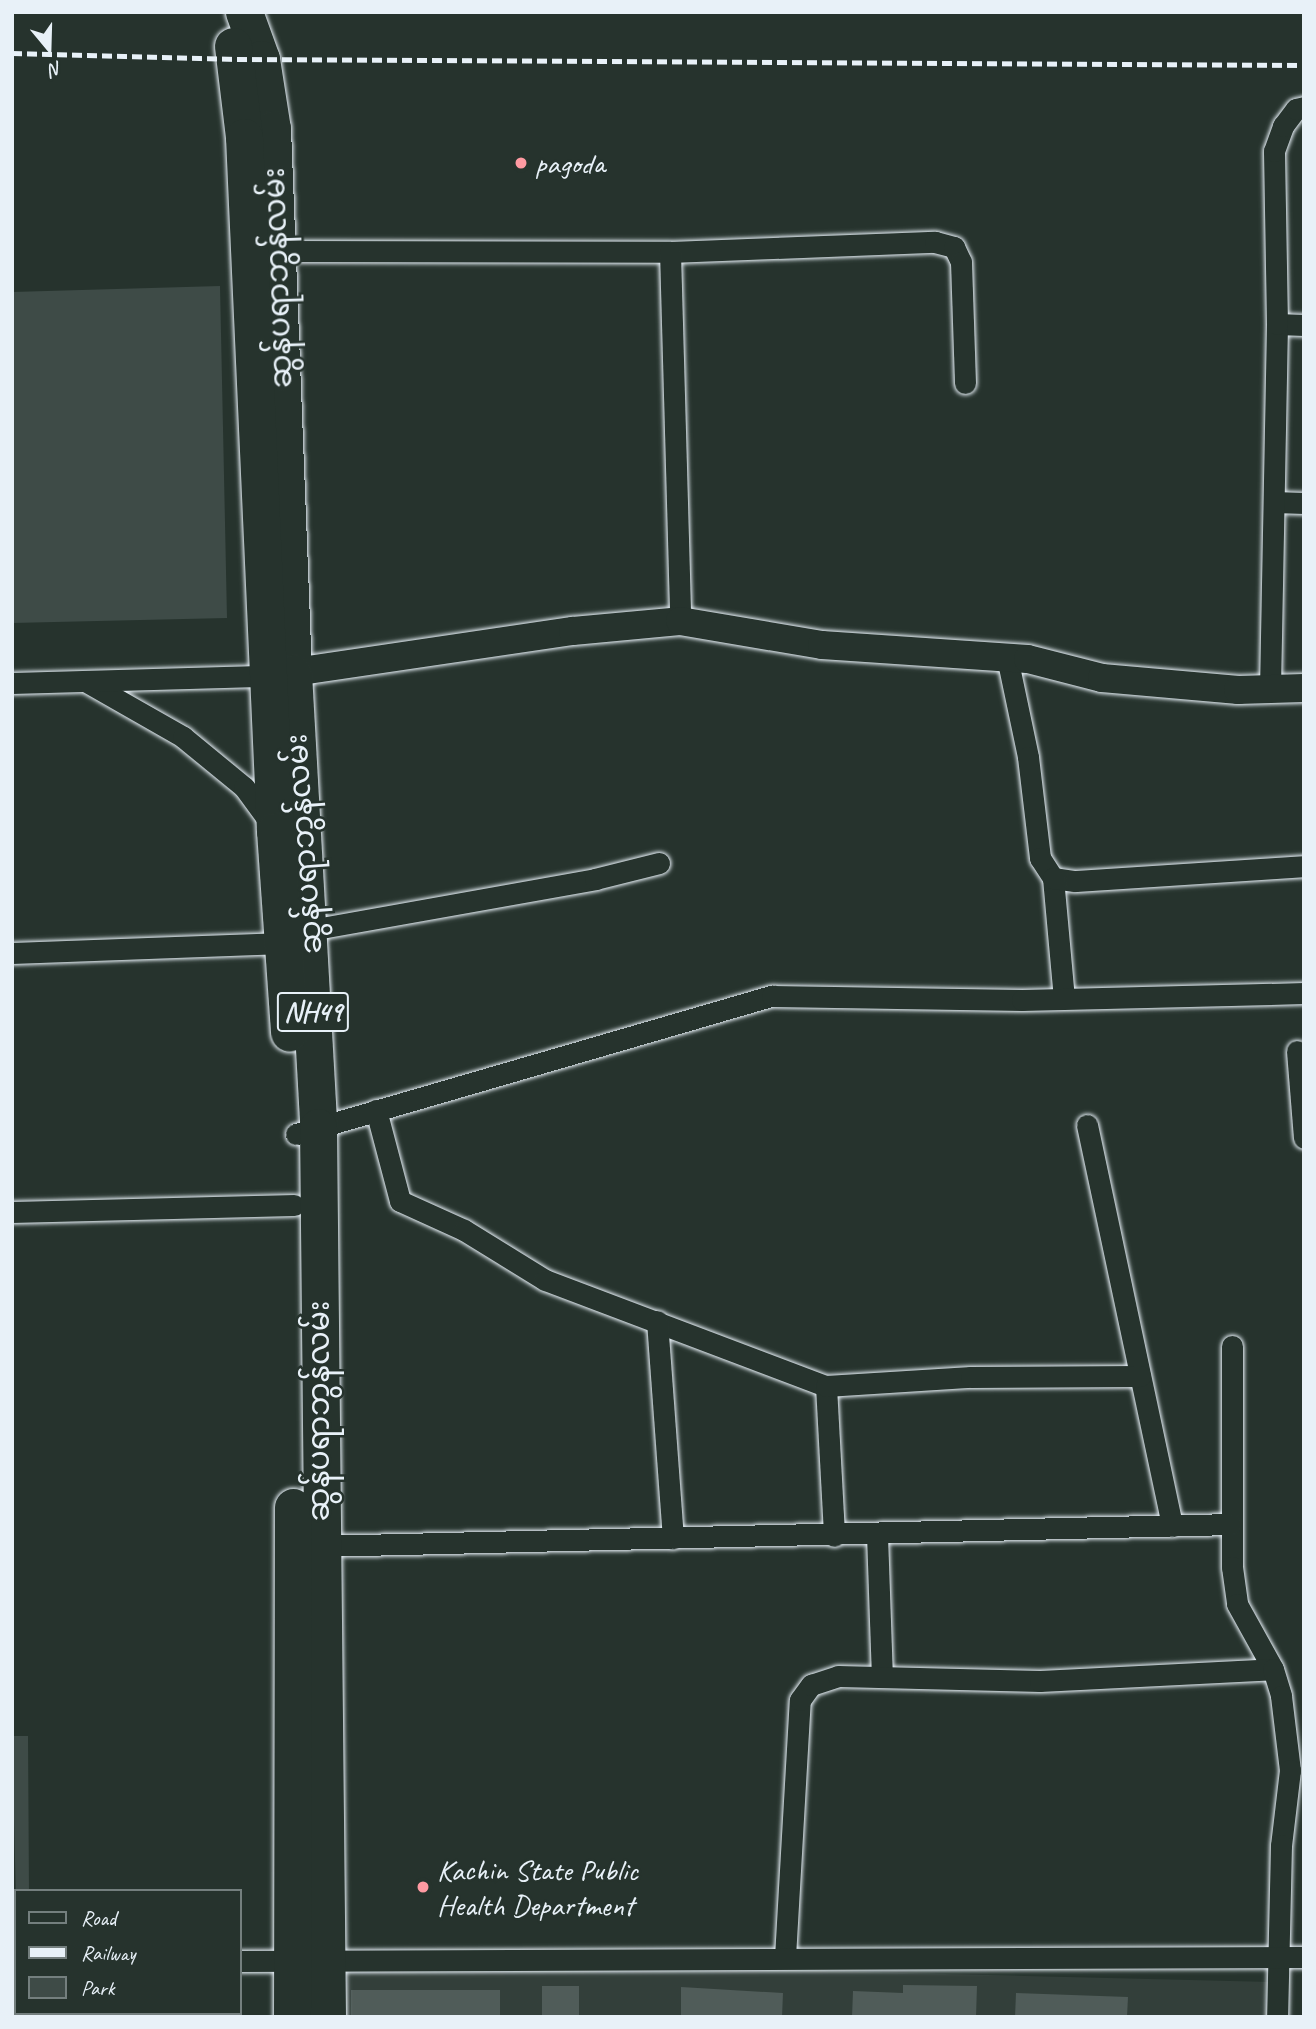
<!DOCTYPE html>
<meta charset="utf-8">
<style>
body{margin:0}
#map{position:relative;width:1316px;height:2029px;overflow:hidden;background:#26332d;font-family:Caveat,"Noto Sans Myanmar",sans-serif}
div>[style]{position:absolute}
.built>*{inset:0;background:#333f3a}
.green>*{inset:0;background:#3e4b47}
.building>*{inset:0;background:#505c59}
.roads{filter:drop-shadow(0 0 2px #e8f1f8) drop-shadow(0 0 2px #e8f1f8)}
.street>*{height:21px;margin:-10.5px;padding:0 10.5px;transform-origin:10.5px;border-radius:10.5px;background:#26332d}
.secondary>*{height:28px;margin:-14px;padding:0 14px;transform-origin:14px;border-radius:14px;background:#26332d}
.highway>*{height:37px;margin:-18.5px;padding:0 18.5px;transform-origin:18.5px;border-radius:18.5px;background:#26332d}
.rail>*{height:5px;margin-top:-2.5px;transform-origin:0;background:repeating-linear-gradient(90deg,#e8f1f8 0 10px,transparent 0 15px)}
.dots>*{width:19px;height:19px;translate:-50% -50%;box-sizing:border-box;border:4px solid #26332d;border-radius:50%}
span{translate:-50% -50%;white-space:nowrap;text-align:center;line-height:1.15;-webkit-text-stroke:5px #26332d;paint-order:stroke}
.shield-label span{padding:2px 5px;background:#26332d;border:2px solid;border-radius:5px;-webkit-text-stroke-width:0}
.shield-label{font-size:28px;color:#e8f1f8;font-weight:700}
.poi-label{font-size:30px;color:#e8f1f8}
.left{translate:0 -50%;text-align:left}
.street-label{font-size:30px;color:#e8f1f8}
.frame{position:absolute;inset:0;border:14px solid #e8f1f8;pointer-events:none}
.legend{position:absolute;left:14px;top:1889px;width:228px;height:126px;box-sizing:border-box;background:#26332d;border:2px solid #747f7e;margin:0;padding:9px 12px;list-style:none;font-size:21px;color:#e8f1f8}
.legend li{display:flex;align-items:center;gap:14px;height:35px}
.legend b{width:35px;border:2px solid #747f7e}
.north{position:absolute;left:14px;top:14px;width:70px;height:70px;-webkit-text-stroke:5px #26332d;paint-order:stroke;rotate:161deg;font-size:19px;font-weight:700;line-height:28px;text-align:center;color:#e8f1f8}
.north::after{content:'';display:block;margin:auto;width:24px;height:32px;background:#e8f1f8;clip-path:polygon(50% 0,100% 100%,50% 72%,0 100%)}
</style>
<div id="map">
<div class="built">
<div style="clip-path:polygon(325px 1959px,1273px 1982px,1274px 2017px,327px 2017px)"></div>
</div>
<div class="green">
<div style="clip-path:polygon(220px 286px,227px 618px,12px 623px,12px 292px)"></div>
<div style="clip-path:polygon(12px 1736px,28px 1736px,29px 1891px,16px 1891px,16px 1902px)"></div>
</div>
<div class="building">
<div style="clip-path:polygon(903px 1985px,977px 1986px,976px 2017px,852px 2017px,853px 1991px,903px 1993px)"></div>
<div style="clip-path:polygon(542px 1986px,579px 1986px,579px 2017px,542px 2017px)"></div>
<div style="clip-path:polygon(681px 1987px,783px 1993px,782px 2017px,681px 2017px)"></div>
<div style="clip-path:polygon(351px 1990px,500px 1990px,500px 2017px,351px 2017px)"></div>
<div style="clip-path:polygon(1016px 1993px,1128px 1997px,1127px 2017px,1015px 2017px)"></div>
</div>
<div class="roads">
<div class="street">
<div style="left:279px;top:251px;width:391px;rotate:0.1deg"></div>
<div style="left:670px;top:252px;width:265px;rotate:-2.2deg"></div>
<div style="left:935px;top:242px;width:20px;rotate:15deg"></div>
<div style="left:954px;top:247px;width:17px;rotate:65deg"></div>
<div style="left:961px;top:262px;width:121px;rotate:88.1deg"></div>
<div style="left:670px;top:252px;width:369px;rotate:88.4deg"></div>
<div style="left:1277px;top:324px;width:27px;rotate:2deg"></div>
<div style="left:1274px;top:502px;width:30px;rotate:2deg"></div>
<div style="left:1007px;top:657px;width:102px;rotate:78.1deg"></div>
<div style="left:1028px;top:757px;width:102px;rotate:83.2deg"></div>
<div style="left:1040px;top:858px;width:24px;rotate:57deg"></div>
<div style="left:1053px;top:878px;width:121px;rotate:84.8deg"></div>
<div style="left:85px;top:681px;width:113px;rotate:29.7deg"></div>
<div style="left:183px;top:737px;width:79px;rotate:39.3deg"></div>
<div style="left:244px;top:787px;width:46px;rotate:53.9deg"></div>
<div style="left:12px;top:683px;width:256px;rotate:-1.6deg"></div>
<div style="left:1270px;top:689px;width:365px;rotate:-88.9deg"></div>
<div style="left:1277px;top:324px;width:173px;rotate:-91deg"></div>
<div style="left:1274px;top:151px;width:27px;rotate:-70deg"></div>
<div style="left:1283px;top:126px;width:21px;rotate:-53deg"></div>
<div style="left:1296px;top:109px;width:8px;rotate:-14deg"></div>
<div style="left:1053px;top:878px;width:22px;rotate:8deg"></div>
<div style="left:1075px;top:881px;width:229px;rotate:-3.7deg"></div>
<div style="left:12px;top:953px;width:272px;rotate:-2.1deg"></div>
<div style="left:284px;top:943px;width:29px;rotate:-27deg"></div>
<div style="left:310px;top:930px;width:290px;rotate:-10.1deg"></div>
<div style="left:595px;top:879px;width:66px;rotate:-14deg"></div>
<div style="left:1297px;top:1051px;width:87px;rotate:85.4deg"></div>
<div style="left:376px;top:1110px;width:94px;rotate:75.2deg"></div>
<div style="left:400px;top:1201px;width:70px;rotate:24.4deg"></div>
<div style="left:464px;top:1230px;width:95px;rotate:31.7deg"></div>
<div style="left:545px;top:1280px;width:300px;rotate:20.7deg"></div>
<div style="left:826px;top:1386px;width:150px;rotate:86.9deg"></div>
<div style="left:1087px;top:1125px;width:410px;rotate:78deg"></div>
<div style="left:296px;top:1134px;width:496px;rotate:-16.2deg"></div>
<div style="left:772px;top:996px;width:250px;rotate:0.9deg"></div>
<div style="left:1022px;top:1000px;width:282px;rotate:-1.4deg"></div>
<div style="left:12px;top:1212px;width:282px;rotate:-1.4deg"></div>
<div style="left:657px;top:1321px;width:218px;rotate:85.8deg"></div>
<div style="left:1232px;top:1346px;width:221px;rotate:90deg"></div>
<div style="left:1232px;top:1567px;width:37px;rotate:82deg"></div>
<div style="left:1237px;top:1604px;width:74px;rotate:61deg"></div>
<div style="left:826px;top:1386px;width:145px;rotate:-3.6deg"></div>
<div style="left:971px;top:1377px;width:169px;rotate:-0.3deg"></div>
<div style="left:877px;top:1535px;width:141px;rotate:88deg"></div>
<div style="left:319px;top:1546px;width:912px;rotate:-1.38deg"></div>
<div style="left:785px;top:1957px;width:257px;rotate:-86.7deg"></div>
<div style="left:800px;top:1700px;width:19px;rotate:-54deg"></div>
<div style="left:811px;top:1685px;width:28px;rotate:-18deg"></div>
<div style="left:838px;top:1676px;width:202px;rotate:1.4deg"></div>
<div style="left:1040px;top:1681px;width:233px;rotate:-2.9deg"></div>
<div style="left:1273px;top:1669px;width:28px;rotate:73deg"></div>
<div style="left:1281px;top:1696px;width:75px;rotate:83.1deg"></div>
<div style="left:1290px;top:1770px;width:76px;rotate:96.8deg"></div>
<div style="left:1281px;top:1845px;width:172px;rotate:91.3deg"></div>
<div style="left:12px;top:1961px;width:4px"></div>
<div style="left:240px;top:1961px;width:1064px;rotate:-0.22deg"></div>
</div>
<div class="secondary">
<div style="left:274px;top:675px;width:302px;rotate:-8.4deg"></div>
<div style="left:573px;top:631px;width:107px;rotate:-5.3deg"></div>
<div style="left:680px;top:621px;width:144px;rotate:9.6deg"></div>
<div style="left:822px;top:645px;width:206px;rotate:3.9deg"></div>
<div style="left:1028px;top:659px;width:76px;rotate:14.4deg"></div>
<div style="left:1102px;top:678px;width:137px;rotate:5deg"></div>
<div style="left:1238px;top:690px;width:66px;rotate:-1.7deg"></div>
</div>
<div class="highway">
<div style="left:244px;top:12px;width:50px;rotate:70.1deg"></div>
<div style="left:261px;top:59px;width:71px;rotate:81.1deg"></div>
<div style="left:272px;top:129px;width:544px;rotate:87.79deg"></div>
<div style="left:293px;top:673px;width:455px;rotate:86.8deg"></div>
<div style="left:318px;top:1127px;width:890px;rotate:89.42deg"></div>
<div style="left:233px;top:46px;width:92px;rotate:83.1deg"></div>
<div style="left:244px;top:137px;width:695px;rotate:87.44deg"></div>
<div style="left:275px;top:831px;width:202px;rotate:86deg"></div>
<div style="left:292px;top:2017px;width:510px;rotate:-89.89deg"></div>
</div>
</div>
<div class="rail">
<div style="left:12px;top:53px;width:225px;rotate:1.5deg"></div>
<div style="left:237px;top:59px;width:1067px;rotate:0.32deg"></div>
</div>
<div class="dots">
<div style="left:521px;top:163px;background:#ff9aa2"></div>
<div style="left:423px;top:1887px;background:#ff9aa2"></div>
</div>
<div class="shield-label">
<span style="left:313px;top:1012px">NH49</span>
</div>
<div class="poi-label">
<span class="left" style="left:535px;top:163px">pagoda</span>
<span class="left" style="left:437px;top:1887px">Kachin State Public<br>Health Department</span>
</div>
<div class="street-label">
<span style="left:278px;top:278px;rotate:-92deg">ဆွန်ပရာဘွန်လမ်း</span>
<span style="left:304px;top:844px;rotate:-94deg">ဆွန်ပရာဘွန်လမ်း</span>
<span style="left:319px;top:1411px;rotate:-90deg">ဆွန်ပရာဘွန်လမ်း</span>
</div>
<div class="frame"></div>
<ul class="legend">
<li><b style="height:9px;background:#26332d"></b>Road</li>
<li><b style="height:9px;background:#e8f1f8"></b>Railway</li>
<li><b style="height:19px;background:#3e4b47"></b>Park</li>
</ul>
<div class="north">N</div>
</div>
